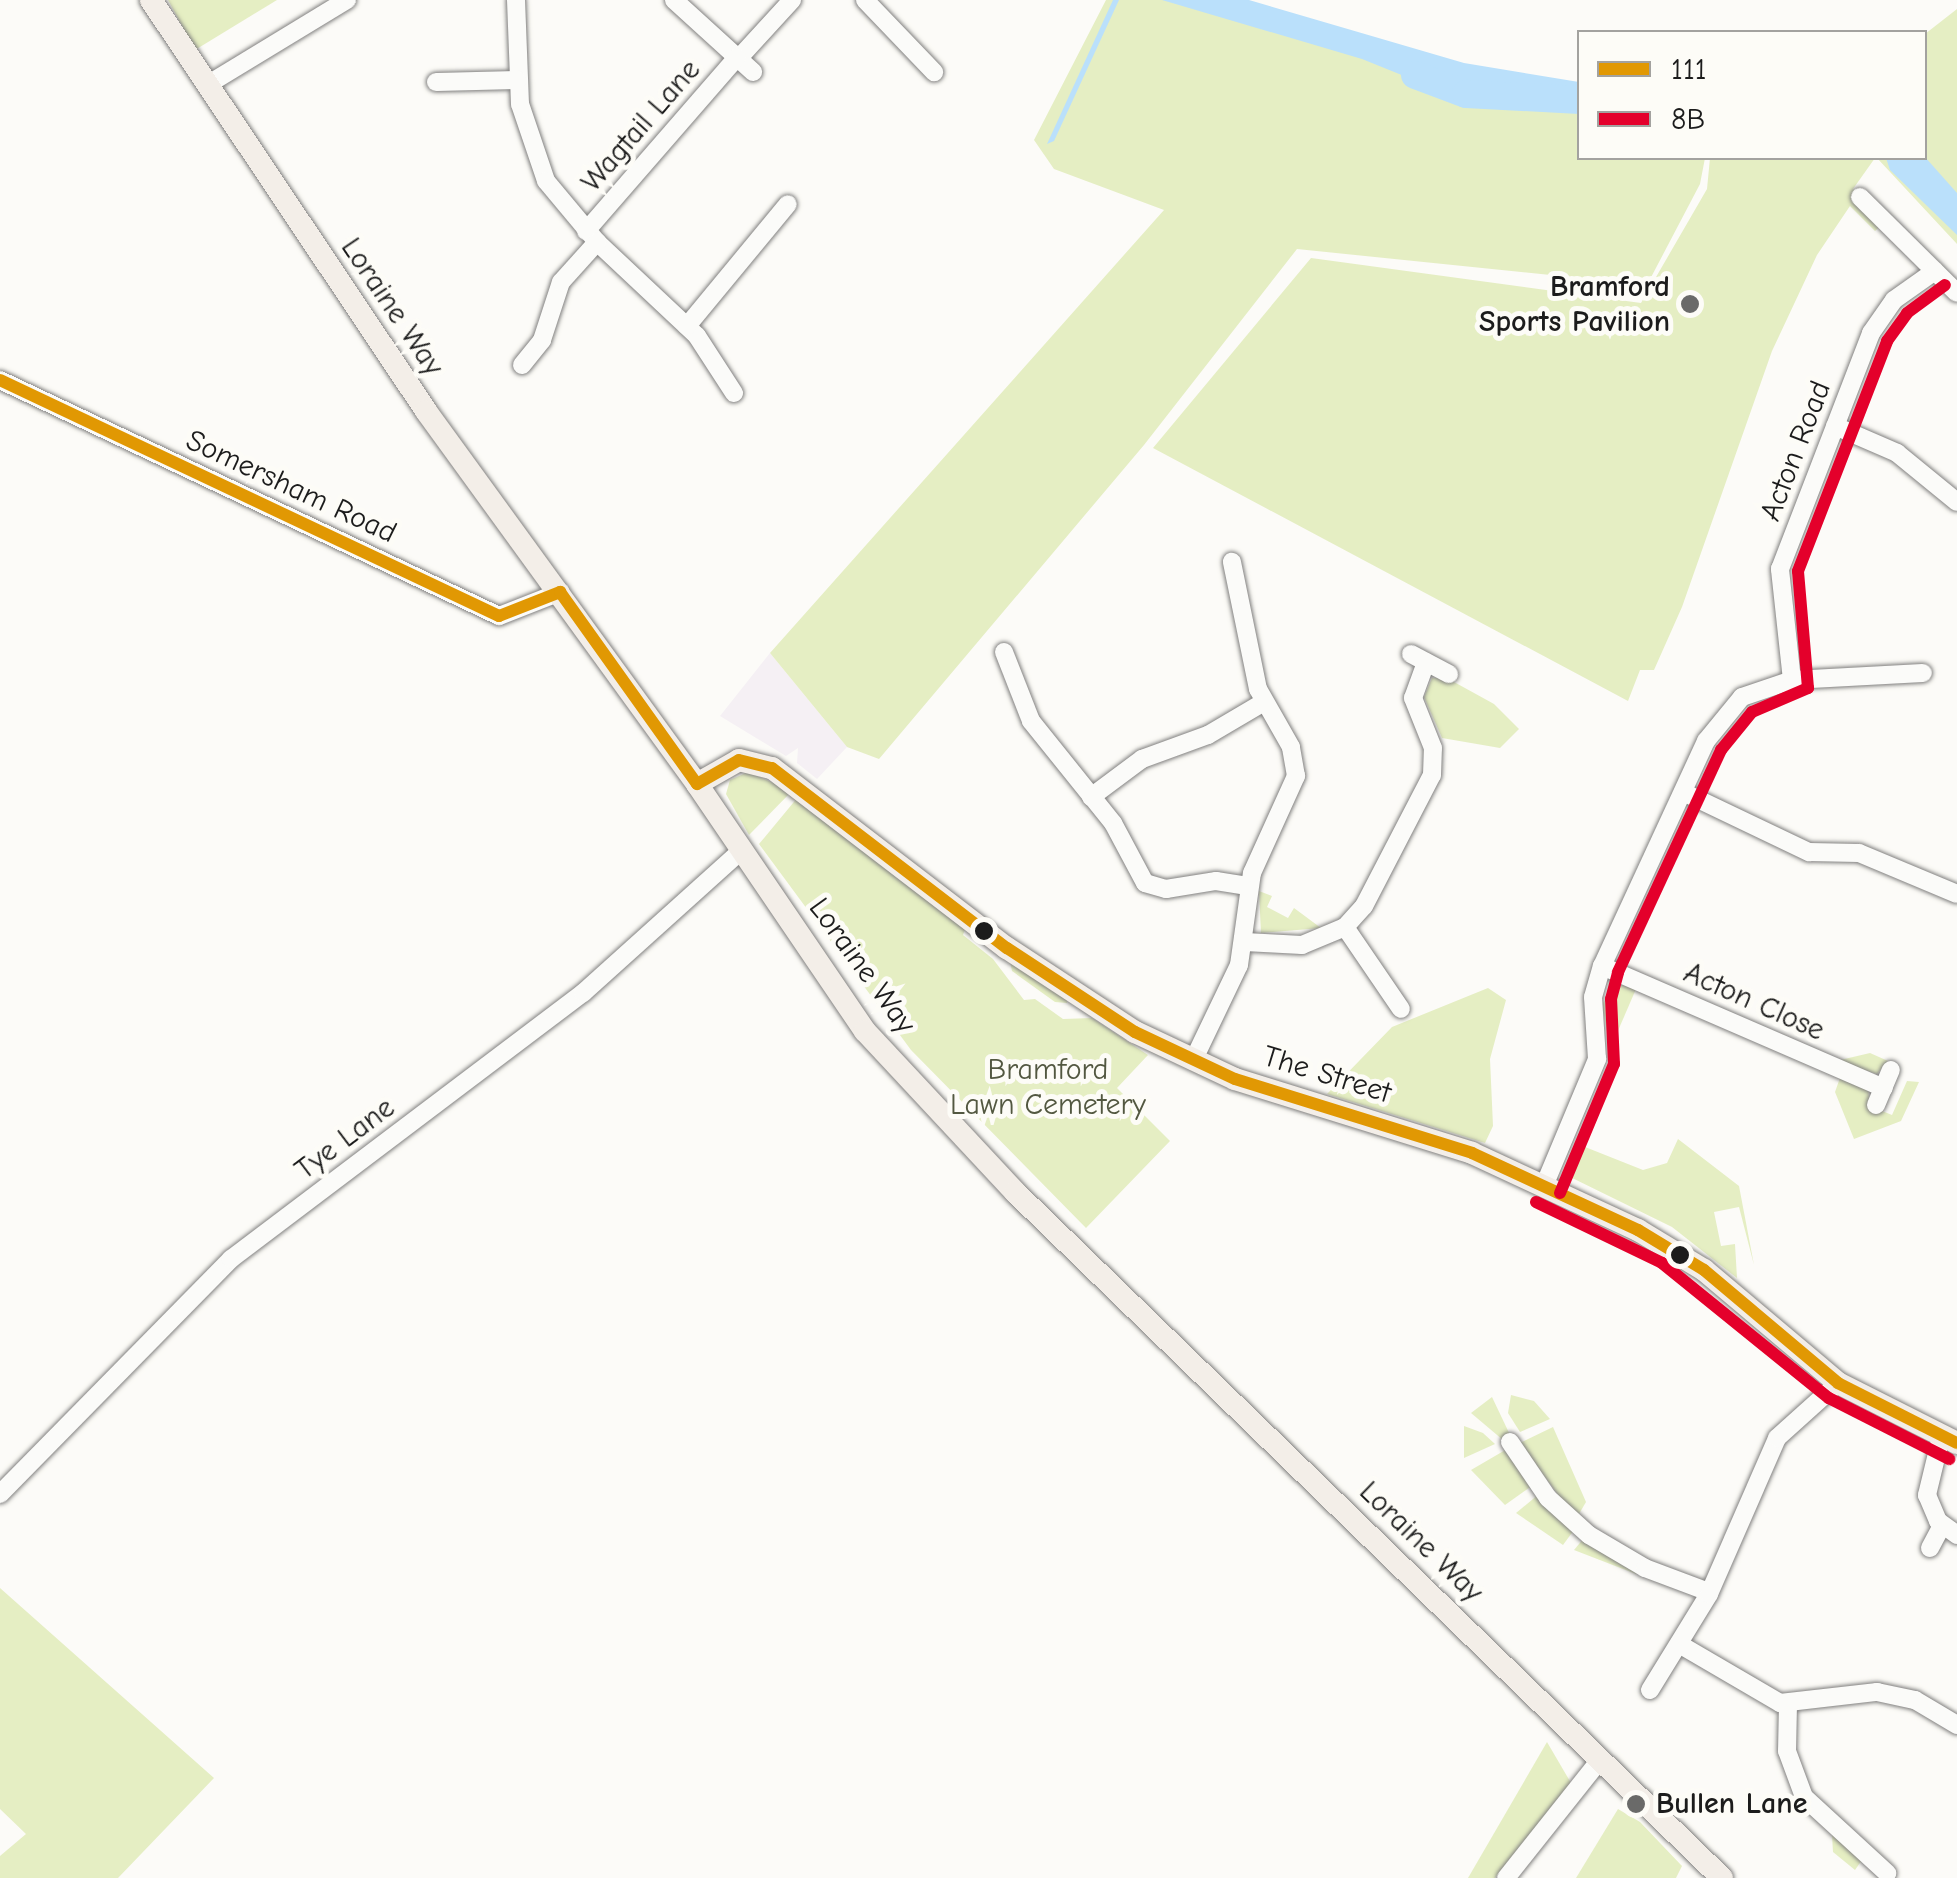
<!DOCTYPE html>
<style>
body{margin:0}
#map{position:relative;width:1957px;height:1878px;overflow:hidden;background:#fcfbf8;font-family:"Comic Neue",sans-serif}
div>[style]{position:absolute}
.built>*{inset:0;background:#f5f0f4}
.green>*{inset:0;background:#e5eec3}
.water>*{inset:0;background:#bae0fb}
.river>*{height:28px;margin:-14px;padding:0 14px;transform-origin:14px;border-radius:14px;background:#bae0fb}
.roads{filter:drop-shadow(0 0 2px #81807f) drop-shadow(0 0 2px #81807f)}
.minor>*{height:18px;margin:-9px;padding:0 9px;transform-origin:9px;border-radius:9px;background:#fbfbf9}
.major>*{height:22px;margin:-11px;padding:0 11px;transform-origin:11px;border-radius:11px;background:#f3eee8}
.bus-1>*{height:12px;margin:-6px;padding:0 6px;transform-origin:6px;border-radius:6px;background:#e19803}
.bus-2>*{height:12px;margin:-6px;padding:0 6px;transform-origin:6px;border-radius:6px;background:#e4002b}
.dots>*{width:28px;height:28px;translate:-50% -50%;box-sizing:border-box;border:5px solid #fdfcf7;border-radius:50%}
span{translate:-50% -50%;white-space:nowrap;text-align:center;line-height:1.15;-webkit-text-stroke:10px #fdfcf7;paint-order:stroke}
.street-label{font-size:30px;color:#1c1c1c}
.poi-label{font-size:30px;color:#1c1c1c;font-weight:700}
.right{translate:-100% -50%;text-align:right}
.left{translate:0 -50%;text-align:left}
.park-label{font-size:30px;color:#535841}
.legend{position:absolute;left:1577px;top:30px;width:350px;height:130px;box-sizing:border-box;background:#fdfcf7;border:2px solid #a3a29f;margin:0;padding:12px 18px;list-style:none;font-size:30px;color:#1c1c1c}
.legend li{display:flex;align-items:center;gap:20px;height:50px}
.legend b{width:50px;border:2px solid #a3a29f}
</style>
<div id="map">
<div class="built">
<div style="clip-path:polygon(770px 653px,847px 747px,817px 779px,797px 763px,798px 748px,786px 756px,720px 716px)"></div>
</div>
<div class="green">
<div style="clip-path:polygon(168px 0,277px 0,195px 50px)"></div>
<div style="clip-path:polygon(1106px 0,1207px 0,1466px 94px,1579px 100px,1580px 158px,1705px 158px,1700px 184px,1647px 285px,1297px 249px,1144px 445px,879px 759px,847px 747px,770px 653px,1164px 210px,1054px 169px,1034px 140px)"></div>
<div style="clip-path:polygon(1957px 9px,1957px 244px,1877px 158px,1924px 158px,1925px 34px)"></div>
<div style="clip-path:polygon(1710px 158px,1875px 158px,1853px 189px,1887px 220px,1875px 231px,1850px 206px,1817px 255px,1772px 351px,1682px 607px,1654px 670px,1640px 670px,1628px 701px,1153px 448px,1311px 258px,1641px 303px,1707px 189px)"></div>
<div style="clip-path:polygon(1445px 677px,1494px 704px,1519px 729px,1500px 748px,1442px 738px,1424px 697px,1432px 678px)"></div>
<div style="clip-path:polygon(748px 772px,792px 791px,749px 835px,726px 794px,730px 780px)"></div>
<div style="clip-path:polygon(798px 797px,966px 926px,963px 935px,993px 959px,1024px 1000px,1035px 999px,1063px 1019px,1092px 1018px,1148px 1055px,1117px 1088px,1170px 1141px,1086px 1228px,911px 1050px,759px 844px)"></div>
<div style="clip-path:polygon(1259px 891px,1272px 896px,1267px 907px,1288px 918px,1294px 908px,1321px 928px,1261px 933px)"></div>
<div style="clip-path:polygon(1010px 961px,1067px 1000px,1067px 1003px,1055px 1002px,1012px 971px)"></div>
<div style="clip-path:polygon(1619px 984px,1636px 989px,1614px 1040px,1608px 1037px,1602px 1004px)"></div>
<div style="clip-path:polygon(1488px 988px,1506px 1000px,1490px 1059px,1493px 1126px,1485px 1143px,1327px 1094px,1392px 1027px)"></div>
<div style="clip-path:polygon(1870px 1053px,1888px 1061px,1877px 1074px,1836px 1061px)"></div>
<div style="clip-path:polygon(1841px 1075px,1868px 1089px,1870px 1106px,1892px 1115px,1907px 1081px,1919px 1082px,1901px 1121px,1854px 1139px,1835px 1092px)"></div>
<div style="clip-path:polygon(1678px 1139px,1739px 1186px,1754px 1265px,1739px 1207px,1714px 1212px,1721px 1246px,1735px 1244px,1737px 1278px,1672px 1227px,1562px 1173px,1575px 1143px,1643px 1170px,1667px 1163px)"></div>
<div style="clip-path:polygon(1511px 1395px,1534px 1401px,1550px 1419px,1520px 1432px,1508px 1413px)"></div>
<div style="clip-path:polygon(1492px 1397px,1511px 1437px,1503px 1440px,1471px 1413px)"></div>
<div style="clip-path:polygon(1464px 1426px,1483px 1433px,1495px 1444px,1464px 1458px)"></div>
<div style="clip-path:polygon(1553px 1427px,1586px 1502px,1576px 1519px,1520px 1443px)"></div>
<div style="clip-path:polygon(1507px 1449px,1533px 1485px,1505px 1505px,1471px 1470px)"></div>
<div style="clip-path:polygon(1539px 1494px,1574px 1530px,1563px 1545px,1516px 1513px)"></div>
<div style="clip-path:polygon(1584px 1538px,1636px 1569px,1636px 1574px,1574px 1550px)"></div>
<div style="clip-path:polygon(0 1588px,214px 1778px,118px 1878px,0 1878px,0 1856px,26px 1834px,0 1809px)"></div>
<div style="clip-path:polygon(1547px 1742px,1571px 1783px,1495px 1878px,1468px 1878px)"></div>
<div style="clip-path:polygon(1618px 1809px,1640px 1822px,1682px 1866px,1676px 1878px,1576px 1878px)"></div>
<div style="clip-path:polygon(1832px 1835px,1862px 1860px,1855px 1870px,1833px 1852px)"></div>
</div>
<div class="water">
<div style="clip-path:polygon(1113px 0,1119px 0,1054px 141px,1047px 144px)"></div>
<div style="clip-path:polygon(1162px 0,1249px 0,1464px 63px,1579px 82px,1579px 112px,1419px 82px,1362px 59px)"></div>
<div style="clip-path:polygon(1925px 157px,1957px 193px,1957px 235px,1890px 170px,1886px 158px)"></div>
</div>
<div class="river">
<div style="left:1415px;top:75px;width:54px;rotate:20.4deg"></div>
<div style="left:1466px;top:94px;width:114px;rotate:3deg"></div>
</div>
<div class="roads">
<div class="minor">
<div style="left:516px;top:0;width:104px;rotate:87.8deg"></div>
<div style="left:520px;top:104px;width:81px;rotate:71.3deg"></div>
<div style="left:546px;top:181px;width:80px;rotate:50.1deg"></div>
<div style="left:597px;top:242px;width:137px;rotate:43.2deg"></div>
<div style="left:697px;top:336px;width:68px;rotate:57deg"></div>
<div style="left:674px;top:0;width:107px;rotate:42.3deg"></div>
<div style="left:865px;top:0;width:100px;rotate:46.2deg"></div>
<div style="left:738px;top:59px;width:80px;rotate:-47.5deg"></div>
<div style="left:436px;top:82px;width:81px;rotate:-1.4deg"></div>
<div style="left:207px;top:85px;width:164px;rotate:-31.3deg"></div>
<div style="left:1860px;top:197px;width:136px;rotate:44.7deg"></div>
<div style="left:586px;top:231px;width:230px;rotate:-49deg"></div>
<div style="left:687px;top:326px;width:158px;rotate:-50.4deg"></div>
<div style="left:522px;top:365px;width:32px;rotate:-51deg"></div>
<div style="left:542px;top:340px;width:61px;rotate:-71.9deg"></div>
<div style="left:561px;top:282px;width:54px;rotate:-48deg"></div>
<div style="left:0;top:380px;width:552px;rotate:25.31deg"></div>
<div style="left:499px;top:616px;width:66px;rotate:-21.5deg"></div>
<div style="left:1835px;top:426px;width:68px;rotate:23.5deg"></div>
<div style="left:1897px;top:453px;width:77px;rotate:39.2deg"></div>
<div style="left:1004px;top:652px;width:74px;rotate:68.6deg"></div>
<div style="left:1031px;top:721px;width:131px;rotate:51.2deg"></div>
<div style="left:1113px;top:823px;width:68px;rotate:61.9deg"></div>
<div style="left:1145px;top:883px;width:22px;rotate:16deg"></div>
<div style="left:1166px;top:889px;width:51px;rotate:-9.1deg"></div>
<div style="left:1216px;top:881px;width:32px;rotate:9deg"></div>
<div style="left:1411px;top:654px;width:43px;rotate:27.8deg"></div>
<div style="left:1792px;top:680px;width:131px;rotate:-3.1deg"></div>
<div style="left:1683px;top:792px;width:140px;rotate:25.5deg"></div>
<div style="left:1809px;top:852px;width:50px;rotate:1.1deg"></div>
<div style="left:1859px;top:853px;width:106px;rotate:22.7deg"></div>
<div style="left:1091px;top:797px;width:64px;rotate:-36.7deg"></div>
<div style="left:1142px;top:759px;width:70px;rotate:-20deg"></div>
<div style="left:1208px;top:735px;width:65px;rotate:-30.5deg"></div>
<div style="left:1345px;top:927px;width:99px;rotate:55.7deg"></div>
<div style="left:1245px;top:942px;width:57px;rotate:3deg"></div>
<div style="left:1302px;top:945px;width:47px;rotate:-22.7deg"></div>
<div style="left:1345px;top:927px;width:28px;rotate:-48deg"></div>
<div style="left:1364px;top:906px;width:148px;rotate:-62.6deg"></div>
<div style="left:1432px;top:775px;width:27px;rotate:-88deg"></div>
<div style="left:1433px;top:748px;width:54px;rotate:-111.8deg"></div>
<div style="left:1413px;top:698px;width:38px;rotate:-70deg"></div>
<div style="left:1602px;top:966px;width:307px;rotate:23.4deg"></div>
<div style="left:1193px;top:1061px;width:106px;rotate:-64.4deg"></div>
<div style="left:1239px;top:965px;width:93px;rotate:-82deg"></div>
<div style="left:1252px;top:873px;width:107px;rotate:-65.6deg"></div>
<div style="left:1296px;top:776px;width:29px;rotate:-100deg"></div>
<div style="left:1291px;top:747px;width:67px;rotate:-119.6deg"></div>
<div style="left:1258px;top:689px;width:130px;rotate:-101.6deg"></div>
<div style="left:1876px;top:1105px;width:38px;rotate:-67deg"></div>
<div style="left:1544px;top:1186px;width:138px;rotate:-67.3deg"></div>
<div style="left:1597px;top:1059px;width:62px;rotate:-93.7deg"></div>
<div style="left:1593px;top:997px;width:32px;rotate:-74deg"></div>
<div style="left:1602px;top:966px;width:248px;rotate:-65.2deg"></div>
<div style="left:1706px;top:741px;width:57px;rotate:-50.7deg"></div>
<div style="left:1742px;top:697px;width:53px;rotate:-18.8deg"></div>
<div style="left:1792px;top:680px;width:112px;rotate:-96.2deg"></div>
<div style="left:1780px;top:569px;width:253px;rotate:-68.9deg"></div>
<div style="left:1871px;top:333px;width:40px;rotate:-55.1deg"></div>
<div style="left:1894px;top:300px;width:50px;rotate:-35.3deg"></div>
<div style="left:1941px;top:1437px;width:60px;rotate:103.6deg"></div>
<div style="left:1927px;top:1495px;width:28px;rotate:67deg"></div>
<div style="left:1938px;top:1521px;width:24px;rotate:36deg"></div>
<div style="left:1510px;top:1442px;width:68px;rotate:55.8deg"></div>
<div style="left:1548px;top:1498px;width:55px;rotate:42.1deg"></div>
<div style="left:1589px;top:1535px;width:65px;rotate:30.5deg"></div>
<div style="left:1645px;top:1568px;width:68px;rotate:20.6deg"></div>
<div style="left:0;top:1494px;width:330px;rotate:-45.5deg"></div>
<div style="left:231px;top:1259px;width:441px;rotate:-37.1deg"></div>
<div style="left:583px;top:993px;width:215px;rotate:-42deg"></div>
<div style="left:1930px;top:1548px;width:26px;rotate:-62deg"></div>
<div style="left:1679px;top:1644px;width:117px;rotate:30.3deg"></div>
<div style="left:1780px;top:1703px;width:98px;rotate:-6.5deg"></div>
<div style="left:1877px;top:1692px;width:39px;rotate:12deg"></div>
<div style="left:1915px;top:1700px;width:49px;rotate:30.8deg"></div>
<div style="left:1650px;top:1690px;width:113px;rotate:-58.4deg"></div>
<div style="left:1709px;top:1594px;width:170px;rotate:-66.4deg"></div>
<div style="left:1777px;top:1438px;width:82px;rotate:-42deg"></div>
<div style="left:1788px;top:1704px;width:47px;rotate:91.2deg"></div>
<div style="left:1787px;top:1751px;width:49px;rotate:69.7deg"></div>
<div style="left:1804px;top:1797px;width:113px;rotate:42.5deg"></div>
<div style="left:1506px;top:1878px;width:149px;rotate:-51.5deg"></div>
</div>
<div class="major">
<div style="left:151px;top:0;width:495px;rotate:56.2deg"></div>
<div style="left:426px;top:411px;width:461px;rotate:54deg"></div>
<div style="left:697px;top:784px;width:299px;rotate:55.8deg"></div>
<div style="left:865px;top:1031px;width:220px;rotate:47deg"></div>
<div style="left:1015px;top:1192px;width:985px;rotate:44.14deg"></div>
<div style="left:697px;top:784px;width:48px;rotate:-29.7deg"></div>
<div style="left:739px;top:760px;width:34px;rotate:14deg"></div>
<div style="left:772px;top:768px;width:296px;rotate:37.5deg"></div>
<div style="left:1007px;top:948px;width:153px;rotate:33.3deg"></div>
<div style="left:1135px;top:1032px;width:110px;rotate:25.2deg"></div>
<div style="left:1235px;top:1079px;width:248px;rotate:17.3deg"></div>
<div style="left:1472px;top:1153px;width:183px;rotate:24.9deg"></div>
<div style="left:1638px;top:1230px;width:77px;rotate:31.2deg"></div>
<div style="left:1704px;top:1270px;width:175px;rotate:40.1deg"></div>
<div style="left:1838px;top:1383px;width:133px;rotate:26.8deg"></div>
</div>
</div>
<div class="bus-1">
<div style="left:0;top:380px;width:552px;rotate:25.31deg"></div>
<div style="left:499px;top:616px;width:66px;rotate:-21.5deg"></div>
<div style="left:560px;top:592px;width:236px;rotate:54.5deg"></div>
<div style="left:697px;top:784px;width:48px;rotate:-29.7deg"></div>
<div style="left:739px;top:760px;width:34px;rotate:14deg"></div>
<div style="left:772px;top:768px;width:296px;rotate:37.5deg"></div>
<div style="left:1007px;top:948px;width:153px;rotate:33.3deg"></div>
<div style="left:1135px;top:1032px;width:110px;rotate:25.2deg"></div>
<div style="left:1235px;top:1079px;width:248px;rotate:17.3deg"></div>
<div style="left:1472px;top:1153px;width:183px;rotate:24.9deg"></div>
<div style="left:1638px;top:1230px;width:77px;rotate:31.2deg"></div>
<div style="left:1704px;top:1270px;width:175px;rotate:40.1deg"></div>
<div style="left:1838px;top:1383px;width:133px;rotate:26.8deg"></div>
</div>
<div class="bus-2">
<div style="left:1560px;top:1193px;width:140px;rotate:-67.3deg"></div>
<div style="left:1614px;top:1064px;width:65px;rotate:-92.6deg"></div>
<div style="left:1611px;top:999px;width:28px;rotate:-75deg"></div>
<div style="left:1618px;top:972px;width:245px;rotate:-65.1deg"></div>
<div style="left:1721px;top:750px;width:49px;rotate:-50.8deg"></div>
<div style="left:1752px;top:712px;width:61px;rotate:-23.2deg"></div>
<div style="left:1808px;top:688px;width:117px;rotate:-94.9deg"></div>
<div style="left:1798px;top:571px;width:247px;rotate:-68.8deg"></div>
<div style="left:1887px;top:341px;width:34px;rotate:-54deg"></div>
<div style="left:1907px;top:313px;width:47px;rotate:-36.4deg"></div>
<div style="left:1536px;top:1202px;width:140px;rotate:25.8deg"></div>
<div style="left:1662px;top:1263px;width:215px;rotate:39deg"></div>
<div style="left:1829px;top:1398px;width:135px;rotate:26.9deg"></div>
</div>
<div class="dots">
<div style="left:1690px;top:304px;background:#6a6a69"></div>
<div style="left:984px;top:931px;background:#1c1c1c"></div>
<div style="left:1680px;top:1255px;background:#1c1c1c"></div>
<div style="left:1636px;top:1804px;background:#6a6a69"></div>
</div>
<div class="street-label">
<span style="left:641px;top:126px;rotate:-49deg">Wagtail Lane</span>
<span style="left:392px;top:307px;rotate:56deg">Loraine Way</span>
<span style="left:1796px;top:451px;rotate:-69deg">Acton Road</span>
<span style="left:291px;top:487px;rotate:25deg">Somersham Road</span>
<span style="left:862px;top:966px;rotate:54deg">Loraine Way</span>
<span style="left:1754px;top:1002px;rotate:24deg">Acton Close</span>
<span style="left:1327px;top:1075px;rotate:17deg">The Street</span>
<span style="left:345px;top:1139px;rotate:-37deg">Tye Lane</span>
<span style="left:1421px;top:1542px;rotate:44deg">Loraine Way</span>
</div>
<div class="poi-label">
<span class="right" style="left:1670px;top:304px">Bramford<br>Sports Pavilion</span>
<span class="left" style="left:1656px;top:1804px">Bullen Lane</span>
</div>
<div class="park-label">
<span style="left:1048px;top:1087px">Bramford<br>Lawn Cemetery</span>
</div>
<ul class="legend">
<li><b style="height:12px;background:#e19803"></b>111</li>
<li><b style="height:12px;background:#e4002b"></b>8B</li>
</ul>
</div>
